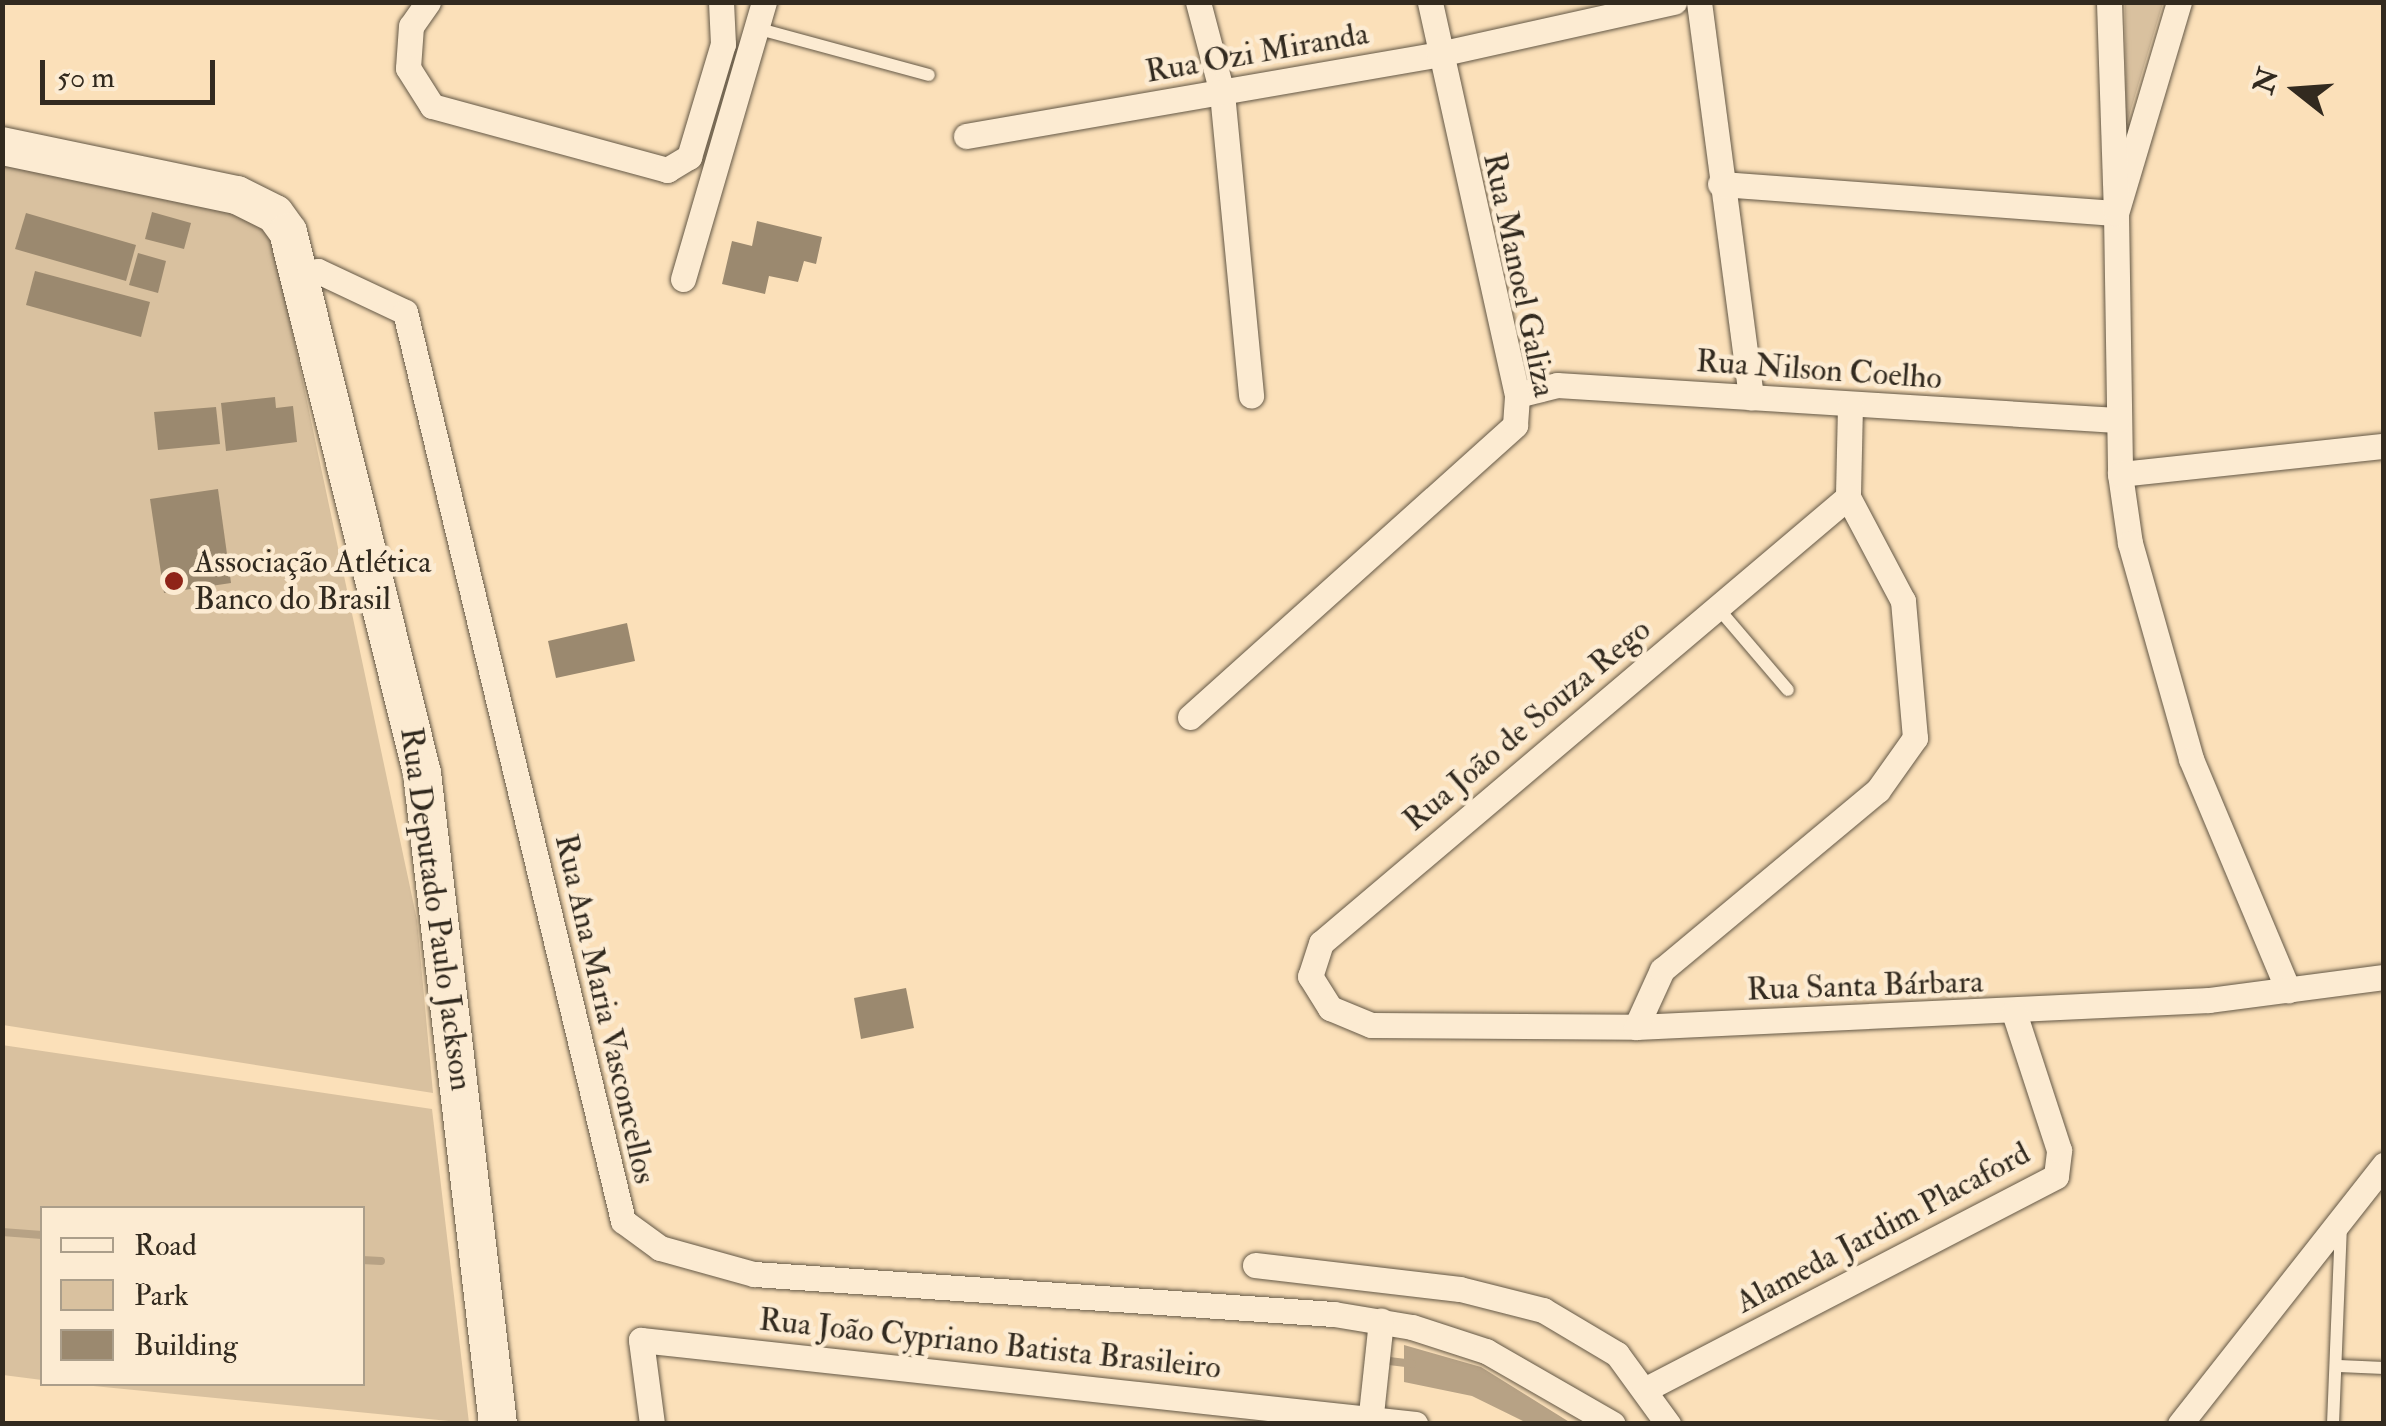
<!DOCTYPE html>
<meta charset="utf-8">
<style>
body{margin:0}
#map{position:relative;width:2386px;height:1426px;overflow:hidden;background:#fbe0b9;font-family:"IM FELL Double Pica",serif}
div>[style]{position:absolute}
.green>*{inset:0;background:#d9c19f}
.water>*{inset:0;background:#b7a285}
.stream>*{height:8px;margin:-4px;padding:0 4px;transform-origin:4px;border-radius:4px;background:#b7a285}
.building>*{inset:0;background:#9b896f}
.roads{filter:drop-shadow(0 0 2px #645846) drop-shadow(0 0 2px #645846)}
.service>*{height:12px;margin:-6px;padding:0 6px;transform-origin:6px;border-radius:6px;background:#fcebd2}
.minor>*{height:25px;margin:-12.5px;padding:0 12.5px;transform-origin:12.5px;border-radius:12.5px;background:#fcebd2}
.secondary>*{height:38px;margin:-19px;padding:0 19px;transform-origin:19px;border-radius:19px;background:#fcebd2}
.dots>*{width:28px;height:28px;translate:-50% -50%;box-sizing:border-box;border:5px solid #fcebd2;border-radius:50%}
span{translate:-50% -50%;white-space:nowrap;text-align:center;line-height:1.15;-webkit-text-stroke:9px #fcebd2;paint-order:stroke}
.street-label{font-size:32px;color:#322a1f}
.poi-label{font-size:32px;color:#322a1f}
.left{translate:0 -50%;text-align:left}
.frame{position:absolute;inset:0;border:5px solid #322a1f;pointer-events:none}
.legend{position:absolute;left:40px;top:1206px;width:325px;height:180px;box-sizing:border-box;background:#fcebd2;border:2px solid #ab9e8a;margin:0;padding:12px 18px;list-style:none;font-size:30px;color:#322a1f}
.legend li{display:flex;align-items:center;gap:20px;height:50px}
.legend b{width:50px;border:2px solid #ab9e8a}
.north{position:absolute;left:2246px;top:40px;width:100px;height:100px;-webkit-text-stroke:8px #fcebd2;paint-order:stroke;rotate:287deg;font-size:28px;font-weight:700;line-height:40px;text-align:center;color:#322a1f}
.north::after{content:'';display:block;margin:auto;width:35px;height:45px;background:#322a1f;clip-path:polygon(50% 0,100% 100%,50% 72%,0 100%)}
.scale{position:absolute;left:40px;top:60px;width:175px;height:45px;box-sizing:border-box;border:5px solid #322a1f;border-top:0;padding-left:12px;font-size:30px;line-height:35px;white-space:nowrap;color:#322a1f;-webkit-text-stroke:8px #fcebd2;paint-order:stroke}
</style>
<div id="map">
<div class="green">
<div style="clip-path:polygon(2125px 3px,2163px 3px,2126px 126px,2126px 125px)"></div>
<div style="clip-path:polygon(2px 162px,249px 212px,273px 241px,417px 920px,433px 1093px,3px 1025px)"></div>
<div style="clip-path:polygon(2px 1045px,432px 1109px,469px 1423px,73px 1384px,362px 1384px,362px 1208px,42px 1208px,42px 1380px,3px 1375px)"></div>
</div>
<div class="water">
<div style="clip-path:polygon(1404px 1345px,1481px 1367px,1571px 1423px,1527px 1423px,1472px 1396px,1404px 1382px)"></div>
</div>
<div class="stream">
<div style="left:2px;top:1232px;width:40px;rotate:4.3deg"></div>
<div style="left:362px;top:1260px;width:19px;rotate:3deg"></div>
<div style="left:1381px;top:1360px;width:31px;rotate:7deg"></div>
</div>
<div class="building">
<div style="clip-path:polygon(152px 212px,191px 223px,184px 249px,145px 239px)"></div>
<div style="clip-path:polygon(26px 213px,136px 245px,126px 281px,15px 249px)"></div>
<div style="clip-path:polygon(757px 221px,822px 237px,816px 264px,804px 261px,798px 282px,769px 276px,765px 294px,722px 284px,732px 241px,752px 246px)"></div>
<div style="clip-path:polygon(138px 253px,166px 261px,158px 293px,129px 285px)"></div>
<div style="clip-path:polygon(35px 271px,150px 302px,141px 337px,26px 305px)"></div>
<div style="clip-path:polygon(275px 397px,276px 408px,293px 406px,297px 442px,226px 451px,221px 403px)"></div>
<div style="clip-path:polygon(216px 407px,220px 444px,158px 450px,154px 412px)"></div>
<div style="clip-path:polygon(218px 489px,231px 583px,164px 593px,150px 499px)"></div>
<div style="clip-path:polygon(627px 623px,635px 661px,556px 678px,548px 641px)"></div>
<div style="clip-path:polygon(906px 988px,914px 1028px,861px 1039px,854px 998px)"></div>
</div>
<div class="roads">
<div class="service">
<div style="left:756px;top:28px;width:179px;rotate:15.2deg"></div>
<div style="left:1717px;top:607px;width:109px;rotate:49.5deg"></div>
<div style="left:2339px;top:1366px;width:45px;rotate:2.5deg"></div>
<div style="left:2333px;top:1424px;width:197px;rotate:-87.7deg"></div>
</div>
<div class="minor">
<div style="left:428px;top:2px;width:29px;rotate:125deg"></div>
<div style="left:411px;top:26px;width:42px;rotate:94.1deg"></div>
<div style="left:408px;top:68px;width:45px;rotate:57.7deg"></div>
<div style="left:432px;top:106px;width:244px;rotate:15.2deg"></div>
<div style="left:667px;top:170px;width:26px;rotate:-31deg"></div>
<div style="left:689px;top:157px;width:118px;rotate:-73.3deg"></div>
<div style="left:723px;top:44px;width:42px;rotate:-92.7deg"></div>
<div style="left:1198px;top:2px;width:94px;rotate:75.2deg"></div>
<div style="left:1222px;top:93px;width:304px;rotate:84.5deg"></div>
<div style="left:1699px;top:2px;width:399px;rotate:82.5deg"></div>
<div style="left:2179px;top:2px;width:220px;rotate:106.6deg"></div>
<div style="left:2116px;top:213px;width:261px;rotate:89.1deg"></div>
<div style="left:2120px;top:474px;width:70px;rotate:81.8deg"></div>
<div style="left:2130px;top:543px;width:224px;rotate:74.2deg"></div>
<div style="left:2191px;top:759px;width:251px;rotate:67.2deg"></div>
<div style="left:966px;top:136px;width:480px;rotate:-9.8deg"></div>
<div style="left:1439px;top:54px;width:241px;rotate:-12.5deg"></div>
<div style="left:1720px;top:184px;width:397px;rotate:4.2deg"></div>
<div style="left:2116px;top:213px;width:211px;rotate:-91.9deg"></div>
<div style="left:299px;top:274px;width:19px;rotate:-9deg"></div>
<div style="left:318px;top:271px;width:96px;rotate:25.2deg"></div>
<div style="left:405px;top:312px;width:935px;rotate:76.51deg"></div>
<div style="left:623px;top:1221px;width:46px;rotate:36.1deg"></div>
<div style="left:660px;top:1248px;width:98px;rotate:15.5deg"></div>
<div style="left:754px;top:1274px;width:581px;rotate:3.95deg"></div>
<div style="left:1334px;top:1314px;width:79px;rotate:9.5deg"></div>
<div style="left:1412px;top:1327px;width:78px;rotate:18deg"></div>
<div style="left:1486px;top:1351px;width:146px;rotate:29.9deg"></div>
<div style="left:683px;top:279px;width:289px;rotate:-73.7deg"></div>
<div style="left:1517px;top:395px;width:41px;rotate:-14deg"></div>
<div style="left:1557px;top:385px;width:561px;rotate:3.58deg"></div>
<div style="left:1850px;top:406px;width:91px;rotate:91.3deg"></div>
<div style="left:1848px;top:497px;width:690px;rotate:139.76deg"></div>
<div style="left:1321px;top:943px;width:35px;rotate:108deg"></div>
<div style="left:1310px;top:976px;width:38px;rotate:58deg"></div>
<div style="left:1330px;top:1008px;width:44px;rotate:22.5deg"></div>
<div style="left:1371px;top:1025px;width:265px;rotate:0.4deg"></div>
<div style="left:1636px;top:1027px;width:574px;rotate:-2.7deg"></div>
<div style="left:2209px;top:1000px;width:177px;rotate:-7.5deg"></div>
<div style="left:2120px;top:474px;width:265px;rotate:-6.1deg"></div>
<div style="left:1190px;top:717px;width:437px;rotate:-41.9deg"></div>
<div style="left:1515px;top:425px;width:30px;rotate:-86deg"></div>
<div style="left:1517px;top:395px;width:403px;rotate:-102.5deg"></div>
<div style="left:1636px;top:1027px;width:63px;rotate:-65.5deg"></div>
<div style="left:1662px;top:970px;width:281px;rotate:-39.8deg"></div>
<div style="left:1878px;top:790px;width:64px;rotate:-54.6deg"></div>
<div style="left:1915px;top:738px;width:138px;rotate:-95deg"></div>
<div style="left:1903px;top:601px;width:118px;rotate:-117.9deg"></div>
<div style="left:1255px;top:1265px;width:206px;rotate:6.7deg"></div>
<div style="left:1460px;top:1289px;width:86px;rotate:14.2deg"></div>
<div style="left:1543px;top:1310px;width:86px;rotate:30.7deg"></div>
<div style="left:1617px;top:1354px;width:87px;rotate:53.9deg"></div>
<div style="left:1644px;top:1390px;width:464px;rotate:-27.4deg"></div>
<div style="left:2056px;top:1176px;width:26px;rotate:-83deg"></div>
<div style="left:2059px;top:1150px;width:145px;rotate:-108.1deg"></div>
<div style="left:1371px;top:1414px;width:94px;rotate:-83.9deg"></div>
<div style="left:652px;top:1424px;width:85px;rotate:-97.5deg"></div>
<div style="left:641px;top:1340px;width:779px;rotate:6.19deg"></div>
<div style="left:2180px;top:1424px;width:330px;rotate:-51.8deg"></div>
</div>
<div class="secondary">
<div style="left:2px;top:146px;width:240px;rotate:11.8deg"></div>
<div style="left:237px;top:195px;width:42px;rotate:26.6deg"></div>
<div style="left:275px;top:214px;width:22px;rotate:54deg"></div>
<div style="left:288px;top:232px;width:557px;rotate:76.09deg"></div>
<div style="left:422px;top:773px;width:655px;rotate:83.34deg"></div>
</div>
</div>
<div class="dots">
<div style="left:174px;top:581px;background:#8f2418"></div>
</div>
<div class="street-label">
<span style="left:1257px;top:53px;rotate:-10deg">Rua Ozi Miranda</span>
<span style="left:1519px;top:275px;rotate:78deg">Rua Manoel Galiza</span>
<span style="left:1819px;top:370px;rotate:4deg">Rua Nilson Coelho</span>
<span style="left:1527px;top:725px;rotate:-40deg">Rua João de Souza Rego</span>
<span style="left:436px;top:909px;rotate:82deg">Rua Deputado Paulo Jackson</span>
<span style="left:1865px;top:986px;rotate:-2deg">Rua Santa Bárbara</span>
<span style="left:605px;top:1009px;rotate:77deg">Rua Ana Maria Vasconcellos</span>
<span style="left:1883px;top:1228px;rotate:-28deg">Alameda Jardim Placaford</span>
<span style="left:990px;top:1344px;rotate:6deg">Rua João Cypriano Batista Brasileiro</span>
</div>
<div class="poi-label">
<span class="left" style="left:194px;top:581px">Associação Atlética<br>Banco do Brasil</span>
</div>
<div class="frame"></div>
<ul class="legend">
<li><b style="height:12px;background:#fcebd2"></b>Road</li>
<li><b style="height:28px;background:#d9c19f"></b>Park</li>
<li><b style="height:28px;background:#9b896f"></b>Building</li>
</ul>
<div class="north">N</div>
<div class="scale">50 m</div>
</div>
